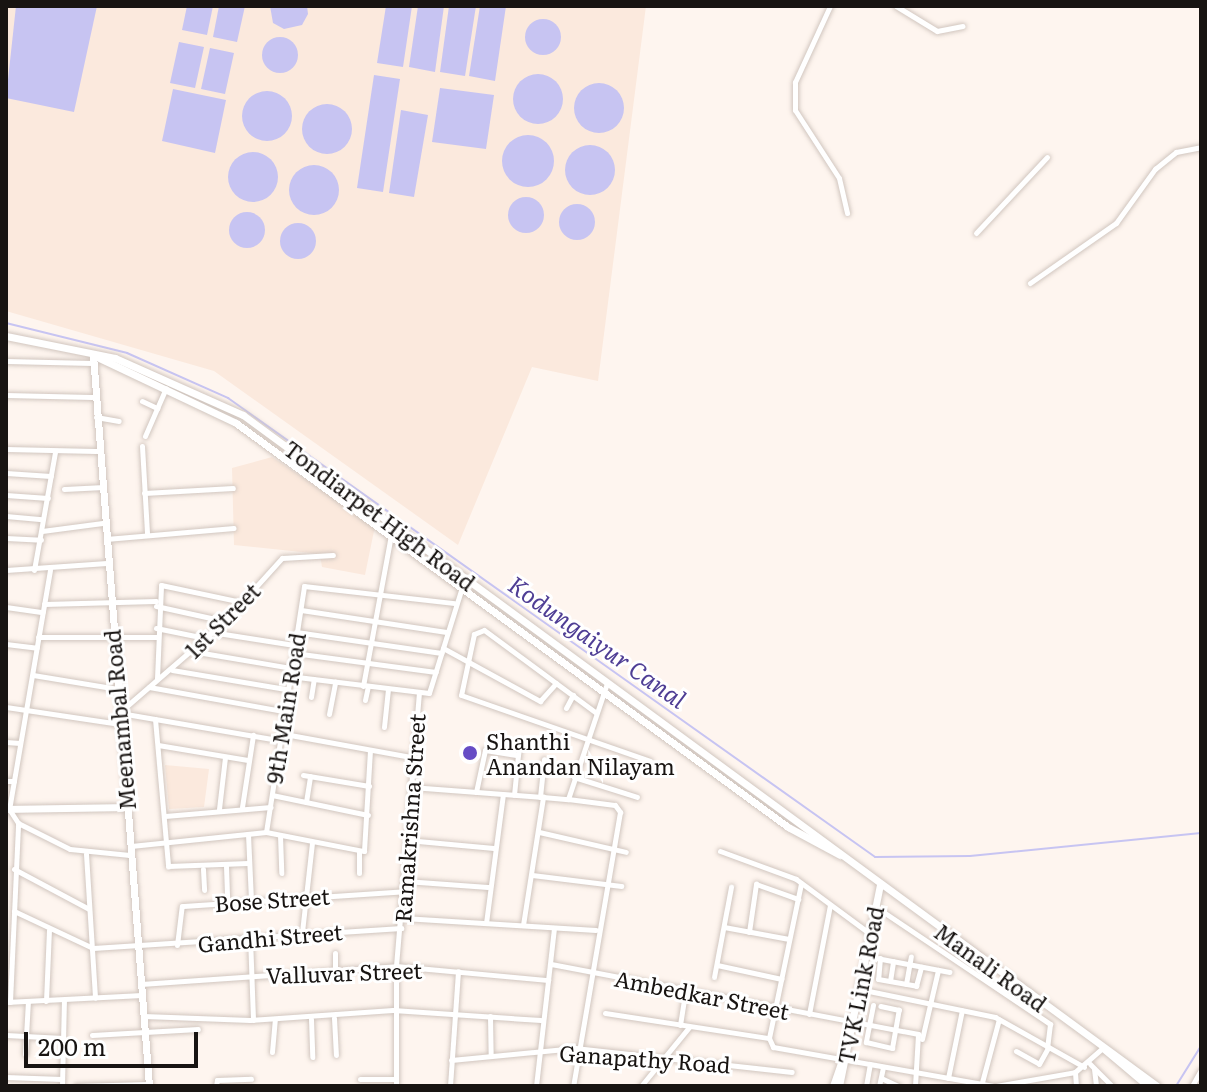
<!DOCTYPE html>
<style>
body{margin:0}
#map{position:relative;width:1207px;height:1092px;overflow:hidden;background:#fef5ef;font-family:Literata,serif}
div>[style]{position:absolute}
.built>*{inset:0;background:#fbe9dd}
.water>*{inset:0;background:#c7c4f2}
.round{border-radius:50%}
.stream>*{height:2px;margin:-1px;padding:0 1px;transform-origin:1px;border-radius:1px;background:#c7c4f2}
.roads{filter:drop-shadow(0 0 2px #d1c6bf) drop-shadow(0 0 2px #d1c6bf)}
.street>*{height:5px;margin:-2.5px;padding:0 2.5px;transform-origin:2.5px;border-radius:2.5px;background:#fff}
.secondary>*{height:7px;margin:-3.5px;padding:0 3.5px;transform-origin:3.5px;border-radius:3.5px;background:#fff}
.dots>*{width:22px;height:22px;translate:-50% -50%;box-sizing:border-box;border:4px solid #fff;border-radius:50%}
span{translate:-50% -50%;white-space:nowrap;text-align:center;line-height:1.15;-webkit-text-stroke:6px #fff;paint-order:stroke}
.street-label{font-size:22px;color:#181412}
.poi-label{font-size:22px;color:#181412}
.left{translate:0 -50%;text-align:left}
.water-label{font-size:24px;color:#4f3e95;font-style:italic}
.frame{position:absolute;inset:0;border:8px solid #181412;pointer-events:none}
.scale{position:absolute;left:24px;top:1032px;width:174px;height:36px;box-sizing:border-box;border:4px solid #181412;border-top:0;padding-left:10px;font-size:24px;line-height:28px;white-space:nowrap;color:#181412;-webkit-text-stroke:6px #fff;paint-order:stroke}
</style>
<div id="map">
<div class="built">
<div style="clip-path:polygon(6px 6px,646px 6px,598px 381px,532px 367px,458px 545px,214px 371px,6px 311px)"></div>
<div style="clip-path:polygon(272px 457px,375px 526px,365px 575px,322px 567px,320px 554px,234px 545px,232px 468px)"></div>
<div style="clip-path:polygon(165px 765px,209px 769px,204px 807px,169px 809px)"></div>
</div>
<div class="water">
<div style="clip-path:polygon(16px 6px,97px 6px,74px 112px,6px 98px)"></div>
<div style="clip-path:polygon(187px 6px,213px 6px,207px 35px,182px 30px)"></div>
<div style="clip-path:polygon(219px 6px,245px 6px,237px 42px,213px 37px)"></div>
<div style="clip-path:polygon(270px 6px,307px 6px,308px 14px,302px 25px,284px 29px,273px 23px)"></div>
<div style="clip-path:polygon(386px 6px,412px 6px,403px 67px,377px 63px)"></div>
<div style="clip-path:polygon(418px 6px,444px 6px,435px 72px,409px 67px)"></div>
<div style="clip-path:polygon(449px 6px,476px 6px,465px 76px,440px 72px)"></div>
<div style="clip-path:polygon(480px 6px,506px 6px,495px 81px,469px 76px)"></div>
<div class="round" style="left:525px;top:19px;width:36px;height:36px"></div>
<div class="round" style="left:262px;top:37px;width:36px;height:36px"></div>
<div style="clip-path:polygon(179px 42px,204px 47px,195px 88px,170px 83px)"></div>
<div style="clip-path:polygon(210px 48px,234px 53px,225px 94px,201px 89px)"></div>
<div class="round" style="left:513px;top:74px;width:50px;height:50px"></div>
<div style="clip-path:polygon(374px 75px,400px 79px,383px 192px,357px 188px)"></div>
<div class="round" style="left:574px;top:83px;width:50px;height:50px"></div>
<div style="clip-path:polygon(440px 88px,494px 95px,486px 149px,432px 142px)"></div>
<div style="clip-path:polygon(173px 89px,226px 100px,215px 153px,162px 141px)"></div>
<div class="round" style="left:242px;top:91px;width:50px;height:50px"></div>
<div class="round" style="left:302px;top:104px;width:50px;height:50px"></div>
<div style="clip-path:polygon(401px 110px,428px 115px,414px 197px,389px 193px)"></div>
<div class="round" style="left:502px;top:135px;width:52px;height:52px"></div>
<div class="round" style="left:565px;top:145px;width:50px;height:50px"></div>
<div class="round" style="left:228px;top:152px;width:50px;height:50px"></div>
<div class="round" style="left:289px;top:165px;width:50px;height:50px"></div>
<div class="round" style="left:508px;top:197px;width:36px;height:36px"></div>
<div class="round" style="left:559px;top:204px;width:36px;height:36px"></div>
<div class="round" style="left:229px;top:212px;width:36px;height:36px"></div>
<div class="round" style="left:280px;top:223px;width:36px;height:36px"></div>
</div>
<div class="stream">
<div style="left:6px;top:323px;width:125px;rotate:13.9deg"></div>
<div style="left:127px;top:353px;width:111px;rotate:24deg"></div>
<div style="left:228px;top:398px;width:793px;rotate:35.35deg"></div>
<div style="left:875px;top:857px;width:95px;rotate:-0.6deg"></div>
<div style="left:970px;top:856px;width:232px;rotate:-5.7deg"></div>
<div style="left:1176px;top:1086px;width:47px;rotate:-58deg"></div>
</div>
<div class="roads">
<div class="street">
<div style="left:830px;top:6px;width:84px;rotate:114.7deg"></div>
<div style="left:795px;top:82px;width:28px;rotate:90deg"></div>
<div style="left:795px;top:110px;width:81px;rotate:57.1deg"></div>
<div style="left:839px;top:178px;width:36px;rotate:77deg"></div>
<div style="left:896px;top:6px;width:48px;rotate:31.4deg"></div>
<div style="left:937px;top:31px;width:26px;rotate:-11deg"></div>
<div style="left:976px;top:233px;width:104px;rotate:-46.9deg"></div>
<div style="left:1030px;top:283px;width:105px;rotate:-34.9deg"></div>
<div style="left:1116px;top:223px;width:67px;rotate:-54.2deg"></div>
<div style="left:1155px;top:169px;width:27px;rotate:-39deg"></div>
<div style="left:1176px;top:152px;width:25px;rotate:-11deg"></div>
<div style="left:6px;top:361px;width:86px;rotate:1.3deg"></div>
<div style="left:6px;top:395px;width:86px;rotate:1.3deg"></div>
<div style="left:142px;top:401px;width:17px;rotate:25deg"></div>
<div style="left:96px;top:417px;width:23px;rotate:10deg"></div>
<div style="left:145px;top:436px;width:52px;rotate:-66.4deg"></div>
<div style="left:142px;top:446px;width:88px;rotate:86.7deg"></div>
<div style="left:6px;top:449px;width:90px;rotate:1.3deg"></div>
<div style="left:6px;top:473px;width:45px;rotate:3.8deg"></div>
<div style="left:64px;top:489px;width:35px;rotate:-3deg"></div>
<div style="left:144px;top:493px;width:89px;rotate:-3.2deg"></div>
<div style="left:6px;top:495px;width:42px;rotate:4.1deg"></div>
<div style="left:6px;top:516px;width:36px;rotate:5deg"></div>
<div style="left:42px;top:531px;width:61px;rotate:-7.6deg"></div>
<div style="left:6px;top:538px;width:35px;rotate:3deg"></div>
<div style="left:106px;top:539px;width:128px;rotate:-4.9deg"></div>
<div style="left:6px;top:570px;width:101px;rotate:-4deg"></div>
<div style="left:34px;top:570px;width:120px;rotate:-79.9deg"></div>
<div style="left:50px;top:570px;width:242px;rotate:99.7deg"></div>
<div style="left:9px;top:809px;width:17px;rotate:57deg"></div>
<div style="left:18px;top:823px;width:58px;rotate:26.6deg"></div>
<div style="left:70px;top:849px;width:60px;rotate:5.7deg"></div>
<div style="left:44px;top:604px;width:112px;rotate:-1.5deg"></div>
<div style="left:156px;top:606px;width:70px;rotate:12.4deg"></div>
<div style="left:6px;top:607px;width:37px;rotate:8deg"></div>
<div style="left:301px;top:610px;width:147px;rotate:8.6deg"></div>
<div style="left:156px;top:628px;width:50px;rotate:11.5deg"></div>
<div style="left:211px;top:632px;width:84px;rotate:8.9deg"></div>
<div style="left:296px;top:632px;width:147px;rotate:8.2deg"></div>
<div style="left:38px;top:637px;width:118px"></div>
<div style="left:6px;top:644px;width:31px;rotate:7deg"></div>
<div style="left:443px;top:648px;width:111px;rotate:28.7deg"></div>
<div style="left:540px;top:701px;width:24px;rotate:-48deg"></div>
<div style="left:191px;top:651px;width:101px;rotate:9.6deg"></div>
<div style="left:294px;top:653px;width:143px;rotate:7.6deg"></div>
<div style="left:172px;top:670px;width:115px;rotate:9.5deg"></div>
<div style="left:33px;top:675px;width:86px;rotate:9.4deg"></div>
<div style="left:289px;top:676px;width:141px;rotate:6.9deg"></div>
<div style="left:429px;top:693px;width:111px;rotate:-72.7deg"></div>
<div style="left:157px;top:678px;width:93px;rotate:-87.5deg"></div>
<div style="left:161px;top:585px;width:83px;rotate:11.9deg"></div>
<div style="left:363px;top:686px;width:154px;rotate:-79.5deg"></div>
<div style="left:149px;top:687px;width:135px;rotate:10.2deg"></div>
<div style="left:311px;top:697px;width:18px;rotate:-81deg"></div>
<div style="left:365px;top:700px;width:14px;rotate:-78deg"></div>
<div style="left:6px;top:707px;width:115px;rotate:8.5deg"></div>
<div style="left:566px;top:708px;width:15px;rotate:-62deg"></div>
<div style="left:121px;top:711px;width:138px;rotate:-40.9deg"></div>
<div style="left:225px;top:621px;width:85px;rotate:-47.9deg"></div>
<div style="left:282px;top:558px;width:51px;rotate:-3.4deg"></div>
<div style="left:595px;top:712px;width:138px;rotate:-143.5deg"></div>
<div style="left:484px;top:630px;width:11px;rotate:158deg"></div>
<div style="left:474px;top:634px;width:62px;rotate:102deg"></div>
<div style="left:461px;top:695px;width:200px;rotate:19.2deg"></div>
<div style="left:120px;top:713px;width:160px;rotate:9.7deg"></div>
<div style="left:329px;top:714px;width:33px;rotate:-79deg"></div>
<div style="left:155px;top:719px;width:148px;rotate:84.9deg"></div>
<div style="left:168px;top:866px;width:80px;rotate:-2.1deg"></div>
<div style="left:384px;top:727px;width:38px;rotate:-84deg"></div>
<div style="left:279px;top:733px;width:134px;rotate:10.3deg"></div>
<div style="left:6px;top:742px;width:14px;rotate:4deg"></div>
<div style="left:158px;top:745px;width:91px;rotate:9.5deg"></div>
<div style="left:518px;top:755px;width:13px;rotate:-81deg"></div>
<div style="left:303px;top:775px;width:67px;rotate:9.5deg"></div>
<div style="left:574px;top:777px;width:66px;rotate:17.6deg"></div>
<div style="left:6px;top:781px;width:8px"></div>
<div style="left:411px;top:787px;width:132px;rotate:4.3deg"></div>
<div style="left:476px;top:792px;width:43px;rotate:-77.9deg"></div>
<div style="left:485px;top:750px;width:33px;rotate:9deg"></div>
<div style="left:518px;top:755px;width:40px;rotate:95.7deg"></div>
<div style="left:272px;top:795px;width:98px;rotate:11.8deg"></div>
<div style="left:540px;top:797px;width:38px;rotate:-84deg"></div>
<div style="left:568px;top:799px;width:47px;rotate:7.3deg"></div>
<div style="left:615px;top:805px;width:9px;rotate:54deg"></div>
<div style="left:620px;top:812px;width:278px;rotate:99.7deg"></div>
<div style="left:306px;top:802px;width:26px;rotate:-81deg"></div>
<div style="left:242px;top:807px;width:73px;rotate:-81.3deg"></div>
<div style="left:219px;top:809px;width:52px;rotate:-83.4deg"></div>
<div style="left:165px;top:816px;width:106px;rotate:-4.9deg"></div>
<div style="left:266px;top:832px;width:249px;rotate:-81.2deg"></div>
<div style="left:304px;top:586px;width:151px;rotate:6.5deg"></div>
<div style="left:539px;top:832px;width:89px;rotate:12.9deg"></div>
<div style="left:248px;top:834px;width:65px;rotate:87.4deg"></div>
<div style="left:280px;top:835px;width:38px;rotate:88deg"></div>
<div style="left:407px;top:840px;width:87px;rotate:5.3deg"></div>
<div style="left:131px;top:846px;width:136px;rotate:-5.9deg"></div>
<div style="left:266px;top:832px;width:100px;rotate:11deg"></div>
<div style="left:364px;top:851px;width:101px;rotate:-86.6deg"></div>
<div style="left:720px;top:851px;width:81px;rotate:20.2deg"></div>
<div style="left:796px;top:879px;width:91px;rotate:36.5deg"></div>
<div style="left:86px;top:854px;width:144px;rotate:86.4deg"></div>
<div style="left:226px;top:866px;width:35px;rotate:88deg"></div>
<div style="left:14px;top:869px;width:85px;rotate:28.1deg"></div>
<div style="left:203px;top:869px;width:21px;rotate:87deg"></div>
<div style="left:359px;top:873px;width:22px;rotate:-90deg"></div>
<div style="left:532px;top:875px;width:90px;rotate:7deg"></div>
<div style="left:405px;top:881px;width:83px;rotate:4.1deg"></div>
<div style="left:876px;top:907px;width:210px;rotate:33.9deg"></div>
<div style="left:1050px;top:1024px;width:23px;rotate:97deg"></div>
<div style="left:14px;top:911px;width:87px;rotate:25.1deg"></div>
<div style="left:93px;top:948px;width:309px;rotate:-3.7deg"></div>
<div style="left:403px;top:918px;width:193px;rotate:3.6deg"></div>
<div style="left:486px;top:923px;width:130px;rotate:-82.5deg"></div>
<div style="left:523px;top:925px;width:130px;rotate:-81.1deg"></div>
<div style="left:543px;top:797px;width:25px;rotate:5deg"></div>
<div style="left:568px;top:799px;width:122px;rotate:-71.4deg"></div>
<div style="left:724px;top:927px;width:66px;rotate:10.5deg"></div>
<div style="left:302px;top:932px;width:90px;rotate:-83.6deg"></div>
<div style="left:749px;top:932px;width:49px;rotate:-81.7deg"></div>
<div style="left:756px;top:884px;width:45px;rotate:19.7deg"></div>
<div style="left:250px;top:937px;width:83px;rotate:87.9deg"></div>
<div style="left:177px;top:945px;width:39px;rotate:-83deg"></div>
<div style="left:182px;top:906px;width:224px;rotate:-3.8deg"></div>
<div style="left:335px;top:953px;width:16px;rotate:90deg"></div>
<div style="left:866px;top:956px;width:85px;rotate:10.9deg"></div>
<div style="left:880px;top:958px;width:21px;rotate:95deg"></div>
<div style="left:878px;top:979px;width:39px;rotate:10deg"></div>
<div style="left:916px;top:986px;width:20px;rotate:-75deg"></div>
<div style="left:551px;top:964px;width:374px;rotate:10.8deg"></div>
<div style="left:918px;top:1034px;width:52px;rotate:93.3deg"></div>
<div style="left:717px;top:965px;width:66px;rotate:12.3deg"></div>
<div style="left:714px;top:977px;width:92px;rotate:-79.3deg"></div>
<div style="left:890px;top:981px;width:20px;rotate:-81deg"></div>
<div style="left:141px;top:984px;width:256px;rotate:-4deg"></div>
<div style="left:396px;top:966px;width:153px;rotate:5.3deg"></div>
<div style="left:906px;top:984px;width:28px;rotate:-80deg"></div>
<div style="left:859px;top:989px;width:139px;rotate:11.6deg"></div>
<div style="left:995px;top:1017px;width:102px;rotate:29.3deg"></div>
<div style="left:46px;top:1001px;width:71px;rotate:-87.6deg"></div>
<div style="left:6px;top:1002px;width:136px;rotate:-2.9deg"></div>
<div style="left:10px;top:1002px;width:179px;rotate:-87.4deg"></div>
<div style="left:873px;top:1005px;width:38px;rotate:101deg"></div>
<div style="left:866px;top:1042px;width:27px;rotate:13deg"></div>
<div style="left:892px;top:1048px;width:39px;rotate:-80deg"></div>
<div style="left:899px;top:1010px;width:19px;rotate:-168deg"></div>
<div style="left:605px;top:1013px;width:166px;rotate:8.7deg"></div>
<div style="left:809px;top:1014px;width:111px;rotate:-79.1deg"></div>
<div style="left:144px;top:1016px;width:106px;rotate:2.2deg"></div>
<div style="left:250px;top:1020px;width:143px;rotate:-4deg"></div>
<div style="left:393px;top:1010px;width:148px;rotate:3.9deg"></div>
<div style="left:490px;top:1016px;width:39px;rotate:89deg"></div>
<div style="left:334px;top:1018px;width:37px;rotate:87deg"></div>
<div style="left:311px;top:1019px;width:38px;rotate:88deg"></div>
<div style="left:680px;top:1025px;width:33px;rotate:-81deg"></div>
<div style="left:6px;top:1035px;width:57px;rotate:3deg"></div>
<div style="left:92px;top:1035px;width:106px;rotate:-3.2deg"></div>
<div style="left:769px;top:1038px;width:10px;rotate:66deg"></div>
<div style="left:773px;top:1047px;width:224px;rotate:10deg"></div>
<div style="left:769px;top:1038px;width:158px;rotate:-78.3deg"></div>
<div style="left:922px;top:1039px;width:71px;rotate:-76.9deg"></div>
<div style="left:1016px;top:1051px;width:26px;rotate:29deg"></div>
<div style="left:1039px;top:1064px;width:18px;rotate:-61deg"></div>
<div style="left:272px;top:1052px;width:32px;rotate:-85deg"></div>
<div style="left:25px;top:1054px;width:53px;rotate:-86.8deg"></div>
<div style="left:451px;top:1060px;width:125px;rotate:-5.5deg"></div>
<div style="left:575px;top:1048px;width:218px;rotate:6.3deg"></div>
<div style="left:1090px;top:1064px;width:31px;rotate:45deg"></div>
<div style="left:1094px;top:1069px;width:17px;rotate:83deg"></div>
<div style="left:1075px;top:1072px;width:14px;rotate:86deg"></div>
<div style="left:6px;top:1077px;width:56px;rotate:2deg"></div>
<div style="left:881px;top:1078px;width:19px;rotate:25deg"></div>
<div style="left:948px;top:1078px;width:69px;rotate:-78.4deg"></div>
<div style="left:360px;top:1079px;width:36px"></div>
<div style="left:62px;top:1086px;width:86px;rotate:-88.7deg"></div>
<div style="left:76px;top:1086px;width:73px;rotate:-1.6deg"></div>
<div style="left:216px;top:1086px;width:6px;rotate:-81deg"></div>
<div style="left:217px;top:1080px;width:34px;rotate:-2deg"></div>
<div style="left:396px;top:1086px;width:120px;rotate:-90deg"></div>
<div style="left:396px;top:966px;width:274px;rotate:-85.2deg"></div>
<div style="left:450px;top:1086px;width:115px;rotate:-86deg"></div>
<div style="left:536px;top:1086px;width:159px;rotate:-83.5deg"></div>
<div style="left:641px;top:1086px;width:77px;rotate:-50.8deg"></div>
<div style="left:866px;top:1086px;width:22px;rotate:-80deg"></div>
<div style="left:879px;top:1086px;width:19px;rotate:-78deg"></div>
<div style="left:981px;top:1086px;width:69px;rotate:-75deg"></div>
<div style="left:996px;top:1086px;width:80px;rotate:-10deg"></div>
<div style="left:1075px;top:1072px;width:37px;rotate:-41deg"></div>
<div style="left:1192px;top:1086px;width:18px;rotate:-61deg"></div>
</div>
<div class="secondary">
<div style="left:6px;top:336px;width:111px;rotate:11.4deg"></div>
<div style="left:115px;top:358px;width:140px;rotate:24deg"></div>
<div style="left:243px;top:415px;width:1134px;rotate:36.28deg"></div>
<div style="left:93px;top:355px;width:733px;rotate:85.62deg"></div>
<div style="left:95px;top:356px;width:156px;rotate:25.4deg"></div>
<div style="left:236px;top:423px;width:684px;rotate:36.2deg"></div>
<div style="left:788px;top:827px;width:59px;rotate:28.3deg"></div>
<div style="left:6px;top:809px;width:121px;rotate:-0.9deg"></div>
<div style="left:1103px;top:1048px;width:59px;rotate:40.2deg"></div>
<div style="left:833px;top:1086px;width:24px;rotate:-71deg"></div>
<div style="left:839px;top:1086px;width:205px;rotate:-78.5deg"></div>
</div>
</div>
<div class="dots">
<div style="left:470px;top:753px;background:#664cc5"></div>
</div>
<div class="street-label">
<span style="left:380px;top:515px;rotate:37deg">Tondiarpet High Road</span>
<span style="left:222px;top:620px;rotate:-45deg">1st Street</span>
<span style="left:285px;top:708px;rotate:-81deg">9th Main Road</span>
<span style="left:119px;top:720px;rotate:-95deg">Meenambal Road</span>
<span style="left:409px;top:818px;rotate:-86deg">Ramakrishna Street</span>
<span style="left:272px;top:899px;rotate:-4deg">Bose Street</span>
<span style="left:270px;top:937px;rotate:-5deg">Gandhi Street</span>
<span style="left:991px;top:967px;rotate:36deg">Manali Road</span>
<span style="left:344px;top:972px;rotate:-2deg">Valluvar Street</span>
<span style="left:860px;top:985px;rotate:-79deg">TVK Link Road</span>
<span style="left:702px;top:994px;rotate:11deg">Ambedkar Street</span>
<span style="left:645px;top:1058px;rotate:4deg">Ganapathy Road</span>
</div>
<div class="poi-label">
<span class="left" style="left:486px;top:753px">Shanthi<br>Anandan Nilayam</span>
</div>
<div class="water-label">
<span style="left:598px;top:641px;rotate:35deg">Kodungaiyur Canal</span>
</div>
<div class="frame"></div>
<div class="scale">200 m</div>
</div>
